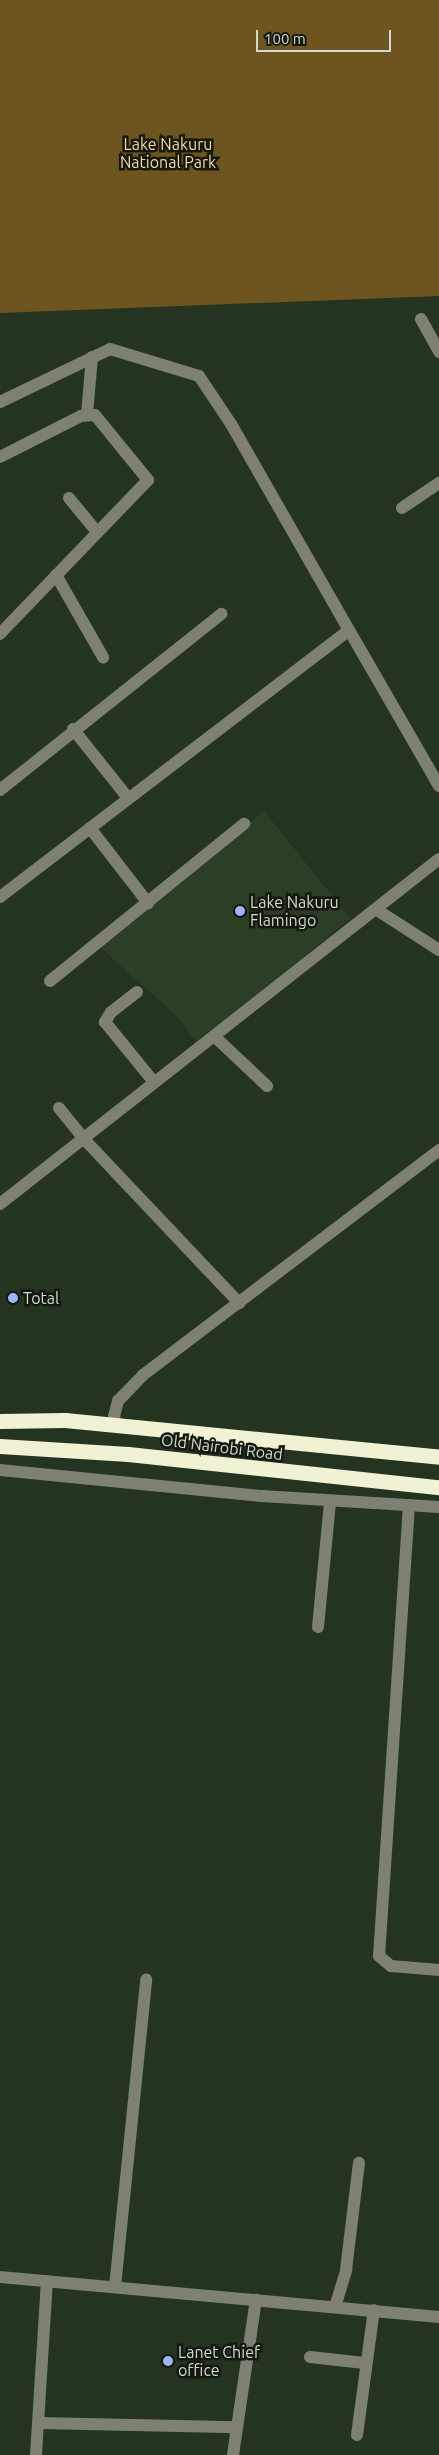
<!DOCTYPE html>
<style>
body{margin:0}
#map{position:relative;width:439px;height:2455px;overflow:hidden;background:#253420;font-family:Ubuntu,sans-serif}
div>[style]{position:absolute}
.built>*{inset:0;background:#2c3e25}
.green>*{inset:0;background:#6e541f}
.minor>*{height:12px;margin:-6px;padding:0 6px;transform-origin:6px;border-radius:6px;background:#7f8074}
.highway>*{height:15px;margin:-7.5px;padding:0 7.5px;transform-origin:7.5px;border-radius:7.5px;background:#f0f2d3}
.dots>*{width:14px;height:14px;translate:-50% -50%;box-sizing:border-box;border:2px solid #131910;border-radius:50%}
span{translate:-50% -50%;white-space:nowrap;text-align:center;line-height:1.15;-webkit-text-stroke:5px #131910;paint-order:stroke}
.park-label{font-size:16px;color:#f7d79b}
.poi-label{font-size:16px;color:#d1dace}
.left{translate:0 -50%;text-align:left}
.street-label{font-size:16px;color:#d1dace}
.scale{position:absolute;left:256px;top:30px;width:135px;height:22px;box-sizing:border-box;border:2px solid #d1dace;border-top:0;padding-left:6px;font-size:15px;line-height:18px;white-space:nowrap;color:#d1dace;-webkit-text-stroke:4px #131910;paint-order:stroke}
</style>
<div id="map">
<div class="built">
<div style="clip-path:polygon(264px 811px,350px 918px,272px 985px,196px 1041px,179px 1018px,100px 947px)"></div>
</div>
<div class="green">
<div style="clip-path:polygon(0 0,439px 0,439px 296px,0 313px)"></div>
</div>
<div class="minor">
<div style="left:421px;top:319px;width:38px;rotate:61deg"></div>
<div style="left:0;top:402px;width:122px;rotate:-25.7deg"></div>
<div style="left:110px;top:349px;width:93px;rotate:16.9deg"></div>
<div style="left:199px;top:376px;width:58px;rotate:56.3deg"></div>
<div style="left:231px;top:424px;width:237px;rotate:60.2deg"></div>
<div style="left:87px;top:414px;width:57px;rotate:-85deg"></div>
<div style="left:0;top:457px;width:91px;rotate:-26.8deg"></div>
<div style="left:81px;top:416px;width:14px;rotate:-4deg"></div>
<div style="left:95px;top:415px;width:84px;rotate:50.8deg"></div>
<div style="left:148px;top:480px;width:214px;rotate:133.9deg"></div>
<div style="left:69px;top:498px;width:44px;rotate:50.5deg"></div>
<div style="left:402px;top:508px;width:45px;rotate:-34deg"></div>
<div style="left:56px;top:575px;width:95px;rotate:60.2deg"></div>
<div style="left:73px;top:729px;width:88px;rotate:51.4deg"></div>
<div style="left:0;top:790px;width:283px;rotate:-38.5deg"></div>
<div style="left:90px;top:828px;width:95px;rotate:52.3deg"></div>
<div style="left:0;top:897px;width:439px;rotate:-37.4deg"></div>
<div style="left:349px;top:630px;width:180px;rotate:60deg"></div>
<div style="left:377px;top:910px;width:74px;rotate:32.8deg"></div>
<div style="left:50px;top:981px;width:250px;rotate:-39deg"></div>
<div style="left:137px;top:992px;width:33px;rotate:142deg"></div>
<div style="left:111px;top:1012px;width:12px;rotate:121deg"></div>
<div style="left:105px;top:1022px;width:77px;rotate:50.8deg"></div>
<div style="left:214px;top:1036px;width:73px;rotate:43.3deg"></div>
<div style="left:59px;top:1108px;width:40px;rotate:51deg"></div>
<div style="left:84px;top:1139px;width:226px;rotate:46.6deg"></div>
<div style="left:0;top:1204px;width:558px;rotate:-38.16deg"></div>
<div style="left:116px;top:1426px;width:10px;rotate:-101deg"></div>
<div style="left:114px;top:1416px;width:16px;rotate:-75deg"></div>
<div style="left:118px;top:1401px;width:36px;rotate:-46deg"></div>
<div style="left:143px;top:1375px;width:372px;rotate:-37.2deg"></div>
<div style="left:0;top:1470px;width:263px;rotate:5.7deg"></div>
<div style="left:262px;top:1496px;width:177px;rotate:3.6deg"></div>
<div style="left:409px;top:1505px;width:452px;rotate:93.8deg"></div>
<div style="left:379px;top:1956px;width:16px;rotate:40deg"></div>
<div style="left:391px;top:1966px;width:48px;rotate:4.8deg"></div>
<div style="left:318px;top:1627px;width:126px;rotate:-84.5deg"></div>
<div style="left:0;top:2277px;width:441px;rotate:5.2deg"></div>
<div style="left:115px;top:2287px;width:309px;rotate:-84.2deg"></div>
<div style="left:335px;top:2307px;width:39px;rotate:-73deg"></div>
<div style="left:346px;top:2270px;width:108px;rotate:-83.1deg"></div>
<div style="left:310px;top:2357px;width:55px;rotate:6.2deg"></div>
<div style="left:39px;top:2423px;width:198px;rotate:1.2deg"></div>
<div style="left:357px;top:2435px;width:126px;rotate:-82.3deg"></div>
<div style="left:36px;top:2455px;width:174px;rotate:-86.4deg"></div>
<div style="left:233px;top:2455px;width:157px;rotate:-81.6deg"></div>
</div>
<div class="highway">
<div style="left:0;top:1421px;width:65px;rotate:-0.9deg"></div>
<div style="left:65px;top:1420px;width:376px;rotate:5.6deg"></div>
<div style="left:0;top:1446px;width:128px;rotate:3.6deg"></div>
<div style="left:128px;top:1454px;width:313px;rotate:6.1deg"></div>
</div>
<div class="dots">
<div style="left:240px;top:911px;background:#a0b3fd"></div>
<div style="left:13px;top:1298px;background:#a0b3fd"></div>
<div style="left:168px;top:2361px;background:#a0b3fd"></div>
</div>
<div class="park-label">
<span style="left:168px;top:153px">Lake Nakuru<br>National Park</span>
</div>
<div class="poi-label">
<span class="left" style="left:250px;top:911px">Lake Nakuru<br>Flamingo</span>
<span class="left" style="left:23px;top:1298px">Total</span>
<span class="left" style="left:178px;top:2361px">Lanet Chief<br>office</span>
</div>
<div class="street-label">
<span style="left:222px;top:1447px;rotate:7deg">Old Nairobi Road</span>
</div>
<div class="scale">100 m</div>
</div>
